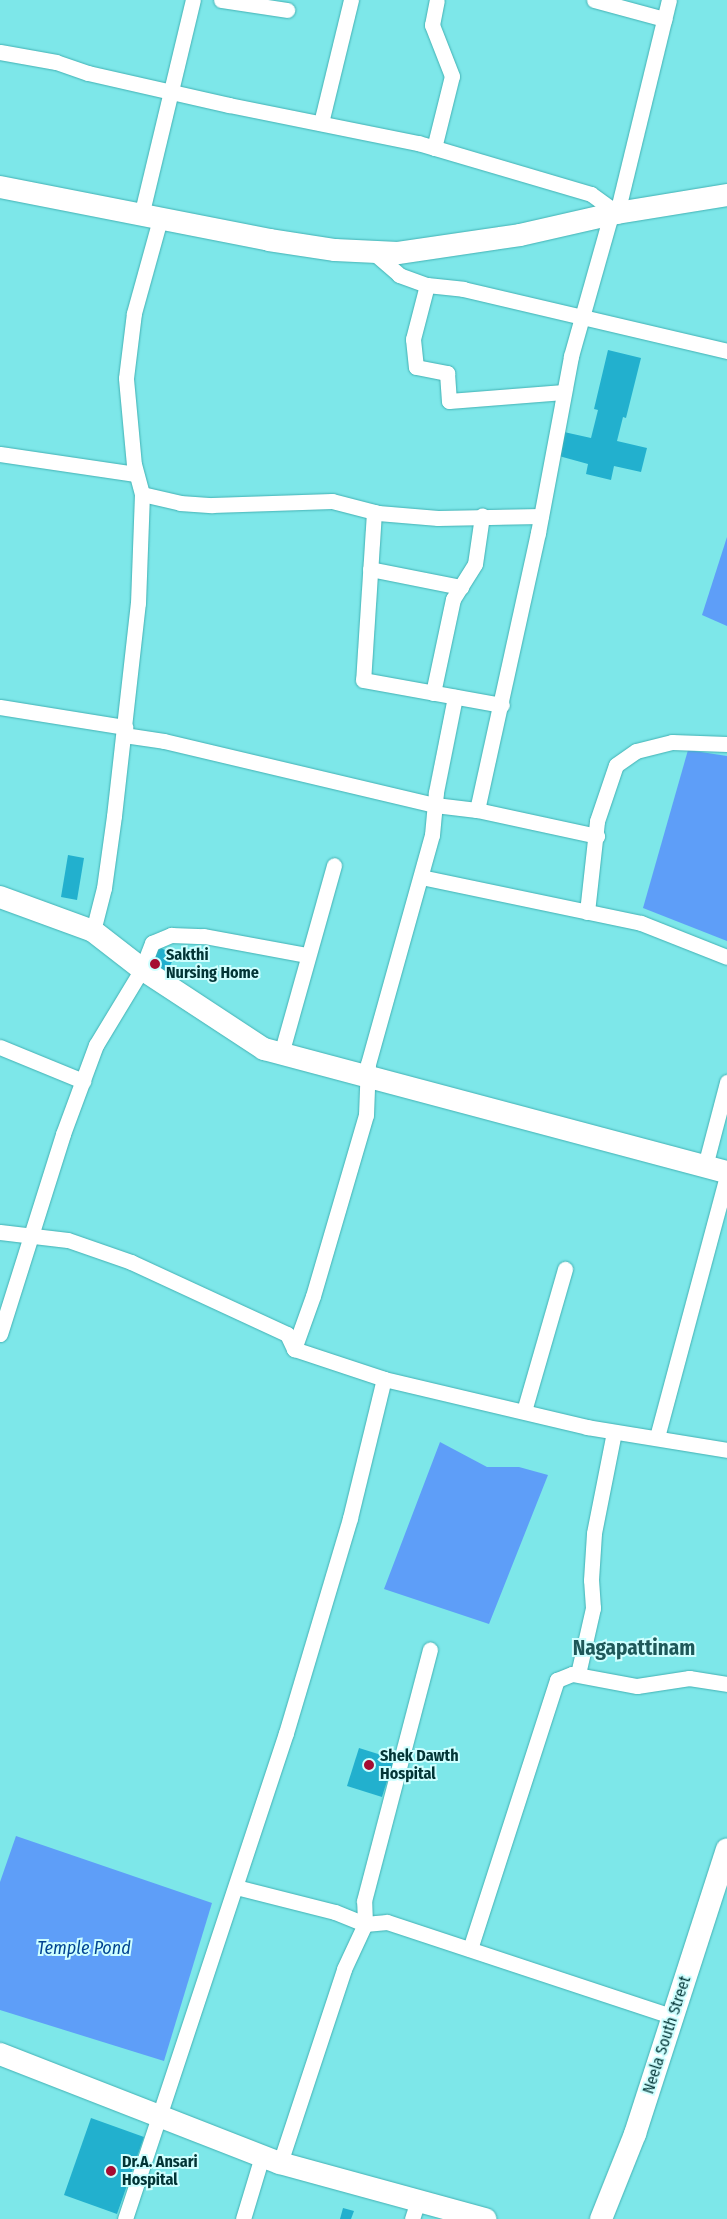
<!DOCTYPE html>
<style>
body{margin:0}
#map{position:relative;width:727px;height:2219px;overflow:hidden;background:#7de7e9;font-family:"Fira Sans Condensed",sans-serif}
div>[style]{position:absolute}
.water>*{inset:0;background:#5e9ef8}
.building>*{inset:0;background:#22b0ce}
.roads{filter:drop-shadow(0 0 1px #43b1b4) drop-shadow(0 0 1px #43b1b4)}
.street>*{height:15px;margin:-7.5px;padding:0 7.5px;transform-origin:7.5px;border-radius:7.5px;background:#fff}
.secondary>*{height:22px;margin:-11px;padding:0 11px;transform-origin:11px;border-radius:11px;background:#fff}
.dots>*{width:14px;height:14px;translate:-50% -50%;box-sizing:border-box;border:2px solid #ceffff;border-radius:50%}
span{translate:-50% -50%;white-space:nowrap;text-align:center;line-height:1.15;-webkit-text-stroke:4px #ceffff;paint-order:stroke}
.poi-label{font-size:16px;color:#023435;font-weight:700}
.left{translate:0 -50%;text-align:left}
.street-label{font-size:16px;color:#023435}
.water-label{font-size:18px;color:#014493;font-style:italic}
.district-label{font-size:21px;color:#1e5859;font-weight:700}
</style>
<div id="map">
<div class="water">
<div style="clip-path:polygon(727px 537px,727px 626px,702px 615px)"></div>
<div style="clip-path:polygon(688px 750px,727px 756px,727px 941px,643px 908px)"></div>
<div style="clip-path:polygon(440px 1442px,487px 1467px,519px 1467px,548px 1475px,489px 1624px,384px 1589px)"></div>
<div style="clip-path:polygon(16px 1836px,212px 1903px,164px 2061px,0 2010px,0 1882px)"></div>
</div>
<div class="building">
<div style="clip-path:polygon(608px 350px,641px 358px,626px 418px,623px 417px,617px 441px,647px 448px,641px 472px,614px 466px,611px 480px,586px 474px,588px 464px,559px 456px,564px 432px,591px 438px,598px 410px,594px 409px)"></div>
<div style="clip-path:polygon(68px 855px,84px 858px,77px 900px,61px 897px)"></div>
<div style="clip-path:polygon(157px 946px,175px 955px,165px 977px,147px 968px)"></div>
<div style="clip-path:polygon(359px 1748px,394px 1759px,382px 1797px,347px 1786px)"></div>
<div style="clip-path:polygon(91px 2118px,144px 2137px,117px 2214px,64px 2195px)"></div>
<div style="clip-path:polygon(343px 2208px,354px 2211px,351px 2219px,340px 2219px)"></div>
</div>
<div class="roads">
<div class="street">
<div style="left:221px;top:0;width:67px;rotate:8.6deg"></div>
<div style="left:594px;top:0;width:73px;rotate:15.2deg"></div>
<div style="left:0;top:52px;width:57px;rotate:10.1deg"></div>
<div style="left:56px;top:62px;width:34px;rotate:19deg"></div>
<div style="left:88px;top:73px;width:145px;rotate:12.8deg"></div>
<div style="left:229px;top:105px;width:193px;rotate:11.4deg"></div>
<div style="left:418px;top:143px;width:180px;rotate:16.4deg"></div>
<div style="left:591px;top:194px;width:32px;rotate:36deg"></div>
<div style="left:617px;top:213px;width:219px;rotate:-76.3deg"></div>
<div style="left:321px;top:123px;width:127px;rotate:-76.3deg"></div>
<div style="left:434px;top:148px;width:74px;rotate:-76deg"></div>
<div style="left:452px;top:76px;width:55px;rotate:-111.4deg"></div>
<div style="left:432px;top:25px;width:25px;rotate:-79deg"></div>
<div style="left:141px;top:216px;width:222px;rotate:-76.5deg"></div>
<div style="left:373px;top:252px;width:35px;rotate:41deg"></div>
<div style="left:399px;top:275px;width:30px;rotate:20deg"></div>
<div style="left:427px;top:285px;width:36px;rotate:6deg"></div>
<div style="left:463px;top:289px;width:271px;rotate:13.2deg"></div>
<div style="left:427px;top:285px;width:56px;rotate:104.5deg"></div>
<div style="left:413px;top:339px;width:28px;rotate:84deg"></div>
<div style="left:416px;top:367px;width:32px;rotate:11deg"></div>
<div style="left:447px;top:373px;width:28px;rotate:86deg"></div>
<div style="left:449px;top:401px;width:115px;rotate:-4.5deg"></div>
<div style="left:0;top:454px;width:137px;rotate:8.4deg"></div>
<div style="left:142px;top:494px;width:39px;rotate:13deg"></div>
<div style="left:180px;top:503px;width:32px;rotate:4deg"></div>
<div style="left:212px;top:505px;width:120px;rotate:-1.9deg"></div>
<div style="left:332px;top:501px;width:48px;rotate:14.6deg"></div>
<div style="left:378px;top:513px;width:60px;rotate:4.8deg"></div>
<div style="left:438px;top:518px;width:103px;rotate:-1.1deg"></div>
<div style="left:374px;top:512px;width:168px;rotate:93.7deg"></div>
<div style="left:363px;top:680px;width:141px;rotate:10.2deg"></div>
<div style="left:370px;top:569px;width:93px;rotate:11.2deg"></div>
<div style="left:433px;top:693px;width:96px;rotate:-78deg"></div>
<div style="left:453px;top:599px;width:41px;rotate:-57.8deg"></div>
<div style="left:475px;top:564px;width:49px;rotate:-81.7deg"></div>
<div style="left:0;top:707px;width:127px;rotate:9.1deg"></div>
<div style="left:124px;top:735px;width:40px;rotate:8.5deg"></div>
<div style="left:164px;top:741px;width:278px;rotate:13.3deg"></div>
<div style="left:435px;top:805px;width:42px;rotate:6.8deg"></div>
<div style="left:477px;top:810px;width:123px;rotate:12.2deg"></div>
<div style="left:477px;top:810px;width:284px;rotate:-77.6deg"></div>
<div style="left:538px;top:533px;width:180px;rotate:-79.4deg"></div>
<div style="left:571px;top:356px;width:147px;rotate:-74.2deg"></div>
<div style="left:421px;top:877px;width:225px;rotate:11.8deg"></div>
<div style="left:641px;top:923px;width:92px;rotate:21.6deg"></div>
<div style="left:587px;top:912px;width:92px;rotate:-83.7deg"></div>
<div style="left:597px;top:821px;width:59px;rotate:-71.3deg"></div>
<div style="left:616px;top:765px;width:24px;rotate:-35deg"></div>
<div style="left:636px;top:751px;width:37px;rotate:-14deg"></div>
<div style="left:672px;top:742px;width:55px;rotate:2.1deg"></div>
<div style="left:93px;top:931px;width:44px;rotate:-75.7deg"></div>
<div style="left:104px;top:888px;width:73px;rotate:-82.1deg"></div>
<div style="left:114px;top:816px;width:214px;rotate:-83.6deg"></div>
<div style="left:138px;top:603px;width:109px;rotate:-87.9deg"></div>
<div style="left:142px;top:494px;width:30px;rotate:-105deg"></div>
<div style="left:134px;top:465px;width:87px;rotate:-95.3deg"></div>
<div style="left:126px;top:378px;width:65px;rotate:-83deg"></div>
<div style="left:134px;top:313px;width:98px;rotate:-74.5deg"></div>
<div style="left:0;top:1047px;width:90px;rotate:22.3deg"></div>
<div style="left:281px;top:1054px;width:196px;rotate:-74.3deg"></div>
<div style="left:705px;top:1166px;width:87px;rotate:-75.3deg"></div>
<div style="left:0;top:1232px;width:68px;rotate:6.7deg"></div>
<div style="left:68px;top:1240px;width:67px;rotate:19.2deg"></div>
<div style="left:131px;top:1262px;width:172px;rotate:24.8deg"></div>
<div style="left:287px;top:1334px;width:17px;rotate:65deg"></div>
<div style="left:294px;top:1349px;width:95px;rotate:18.4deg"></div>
<div style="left:384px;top:1379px;width:209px;rotate:13.3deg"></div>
<div style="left:587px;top:1427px;width:142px;rotate:9.3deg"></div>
<div style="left:0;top:1334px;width:210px;rotate:-72.5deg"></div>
<div style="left:63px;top:1134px;width:95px;rotate:-69.7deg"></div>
<div style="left:96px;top:1045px;width:89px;rotate:-58.8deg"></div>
<div style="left:142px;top:969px;width:28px;rotate:-69deg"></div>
<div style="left:152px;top:943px;width:21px;rotate:-23deg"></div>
<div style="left:171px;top:935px;width:33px;rotate:2deg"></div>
<div style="left:204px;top:936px;width:105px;rotate:10.5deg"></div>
<div style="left:294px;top:1349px;width:56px;rotate:-70.3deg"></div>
<div style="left:313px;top:1296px;width:189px;rotate:-73.7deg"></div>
<div style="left:366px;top:1115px;width:51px;rotate:-87.8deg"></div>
<div style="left:368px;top:1064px;width:238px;rotate:-74.4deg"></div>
<div style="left:432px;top:835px;width:43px;rotate:-84.7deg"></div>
<div style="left:436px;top:792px;width:97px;rotate:-78.7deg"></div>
<div style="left:524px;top:1411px;width:148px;rotate:-73.9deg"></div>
<div style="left:657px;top:1437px;width:270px;rotate:-75deg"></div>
<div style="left:578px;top:1674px;width:68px;rotate:-77.2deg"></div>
<div style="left:593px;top:1608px;width:28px;rotate:-94deg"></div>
<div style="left:591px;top:1580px;width:47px;rotate:-86.3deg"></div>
<div style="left:594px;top:1533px;width:103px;rotate:-78.8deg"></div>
<div style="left:236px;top:1887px;width:102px;rotate:14.2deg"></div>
<div style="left:335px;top:1912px;width:32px;rotate:22deg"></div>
<div style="left:365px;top:1924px;width:23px;rotate:-92deg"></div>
<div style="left:364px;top:1901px;width:260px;rotate:-75.3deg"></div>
<div style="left:470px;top:1949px;width:283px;rotate:-72.1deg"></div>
<div style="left:557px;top:1680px;width:16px;rotate:-22deg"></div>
<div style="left:572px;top:1674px;width:66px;rotate:10.5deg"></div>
<div style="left:637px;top:1686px;width:53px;rotate:-8.7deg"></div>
<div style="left:689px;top:1678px;width:38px;rotate:9deg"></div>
<div style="left:280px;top:2163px;width:204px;rotate:-71.7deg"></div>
<div style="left:344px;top:1969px;width:50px;rotate:-65deg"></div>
<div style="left:365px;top:1924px;width:22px;rotate:-5deg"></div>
<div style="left:387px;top:1922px;width:300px;rotate:18.3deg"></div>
<div style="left:125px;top:2219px;width:512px;rotate:-71.67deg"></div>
<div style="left:286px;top:1733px;width:224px;rotate:-73.4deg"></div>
<div style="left:350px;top:1518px;width:143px;rotate:-76.3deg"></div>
<div style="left:243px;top:2219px;width:66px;rotate:-73.2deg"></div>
<div style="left:412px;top:2219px;width:19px;rotate:-72deg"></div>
</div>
<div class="secondary">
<div style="left:0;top:187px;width:274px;rotate:11.1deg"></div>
<div style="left:269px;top:240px;width:67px;rotate:8.6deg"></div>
<div style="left:335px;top:250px;width:63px;rotate:2.7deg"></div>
<div style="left:398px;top:253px;width:123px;rotate:-8.4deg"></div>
<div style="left:520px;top:235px;width:99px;rotate:-12.8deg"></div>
<div style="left:617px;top:213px;width:111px;rotate:-9.3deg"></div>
<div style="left:0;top:897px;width:99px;rotate:20.1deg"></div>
<div style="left:93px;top:931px;width:62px;rotate:37.8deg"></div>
<div style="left:142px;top:969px;width:146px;rotate:33.3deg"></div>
<div style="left:264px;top:1049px;width:479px;rotate:14.9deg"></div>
<div style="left:0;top:2054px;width:300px;rotate:21.3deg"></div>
<div style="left:280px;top:2163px;width:213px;rotate:15.3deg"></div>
<div style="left:601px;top:2219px;width:92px;rotate:-68.2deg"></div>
<div style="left:635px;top:2134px;width:299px;rotate:-72.1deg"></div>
</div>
</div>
<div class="dots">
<div style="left:155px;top:964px;background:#a60c32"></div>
<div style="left:369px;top:1765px;background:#a60c32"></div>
<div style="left:111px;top:2171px;background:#a60c32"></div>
</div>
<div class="poi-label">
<span class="left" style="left:166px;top:964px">Sakthi<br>Nursing Home</span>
<span class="left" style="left:380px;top:1765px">Shek Dawth<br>Hospital</span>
<span class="left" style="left:122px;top:2171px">Dr.A. Ansari<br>Hospital</span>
</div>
<div class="street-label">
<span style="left:667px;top:2035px;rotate:-72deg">Neela South Street</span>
</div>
<div class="water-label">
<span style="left:84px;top:1948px">Temple Pond</span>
</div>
<div class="district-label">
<span style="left:634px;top:1648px">Nagapattinam</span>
</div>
</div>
